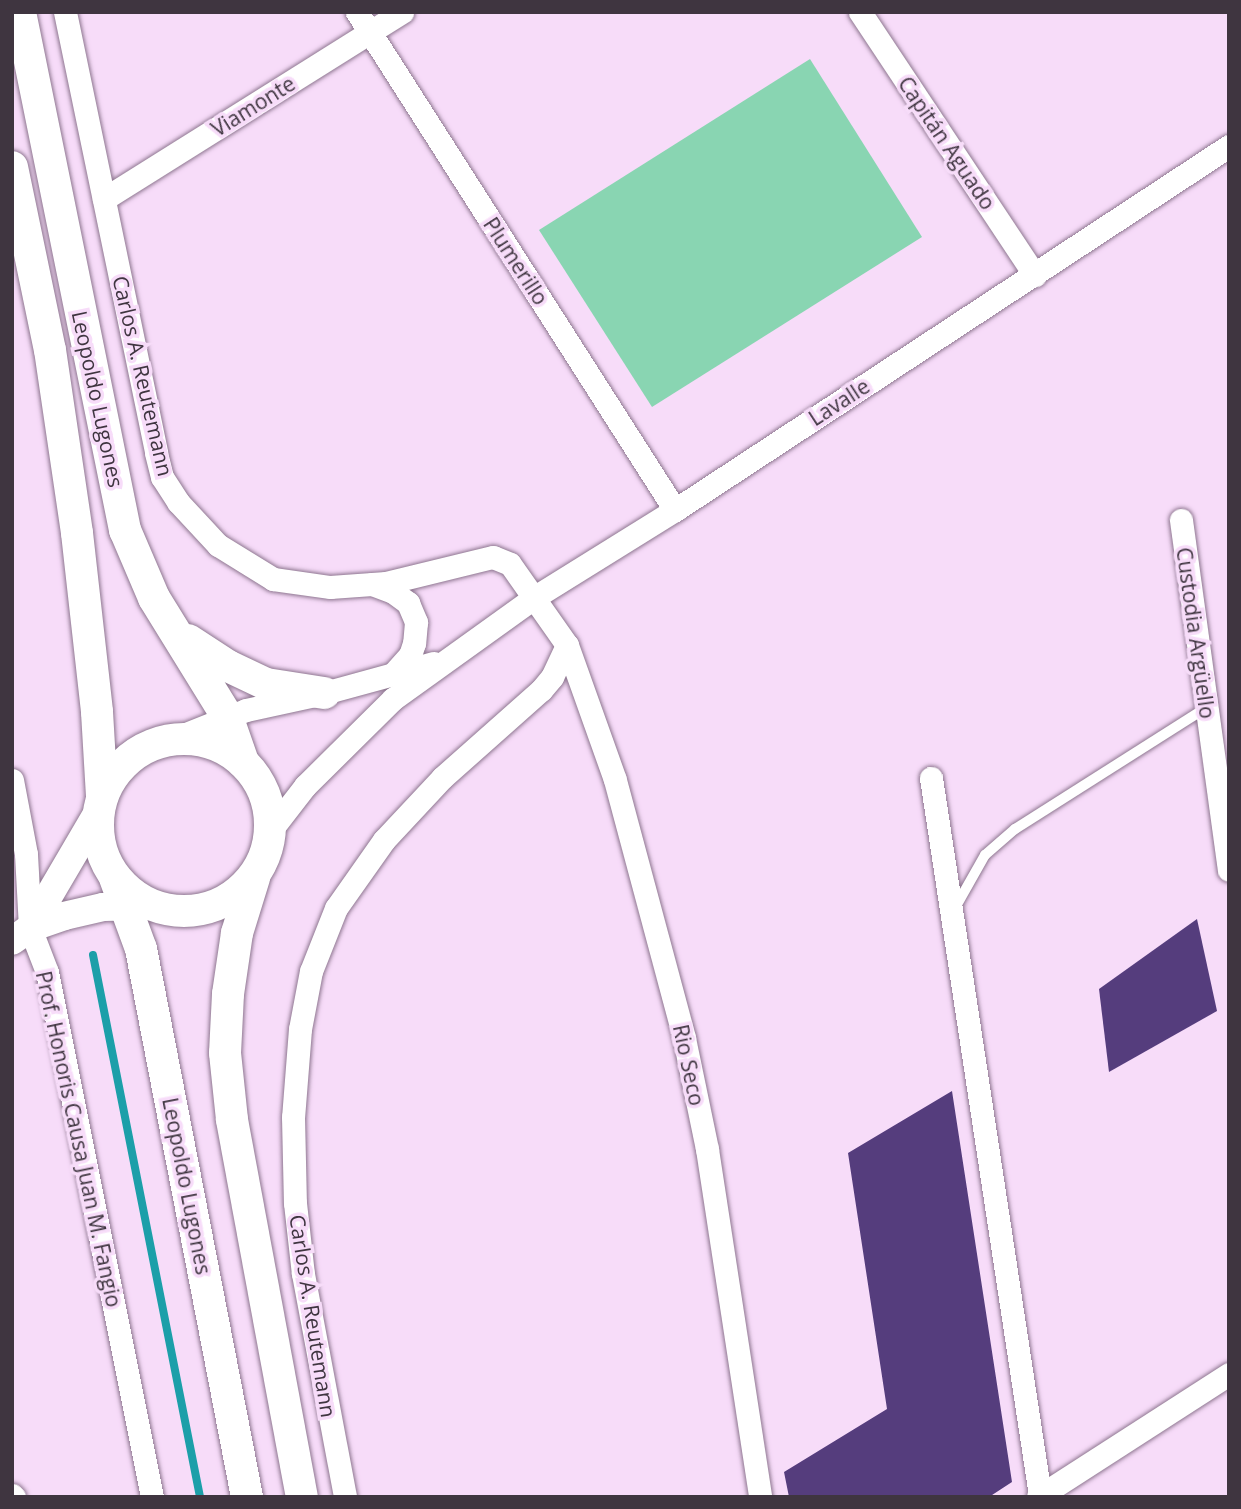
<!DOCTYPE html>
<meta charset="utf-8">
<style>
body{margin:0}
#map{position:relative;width:1241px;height:1509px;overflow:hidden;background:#f7dcf9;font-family:"Open Sans",sans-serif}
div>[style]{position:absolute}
.green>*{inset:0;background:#89d5b2}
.stream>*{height:8px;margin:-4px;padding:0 4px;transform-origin:4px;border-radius:4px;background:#1c9fa9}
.building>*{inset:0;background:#553d7d}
.roads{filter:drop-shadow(0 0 2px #8e7690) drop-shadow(0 0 2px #8e7690)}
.service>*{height:10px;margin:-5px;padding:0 5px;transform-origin:5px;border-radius:5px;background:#fff}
.minor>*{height:23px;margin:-11.5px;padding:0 11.5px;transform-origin:11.5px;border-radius:11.5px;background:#fff}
.tertiary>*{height:28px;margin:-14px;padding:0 14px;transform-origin:14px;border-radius:14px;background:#fff}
.secondary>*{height:32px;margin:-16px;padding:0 16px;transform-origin:16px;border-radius:16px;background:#fff}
.secondary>.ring{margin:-16px;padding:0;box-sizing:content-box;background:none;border:32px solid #fff;border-radius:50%}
span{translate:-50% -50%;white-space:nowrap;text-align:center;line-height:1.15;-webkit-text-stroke:7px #f7dcf9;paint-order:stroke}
.street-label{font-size:21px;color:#3f3540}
.frame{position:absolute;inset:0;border:14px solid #3f3540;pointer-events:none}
</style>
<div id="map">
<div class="green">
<div style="clip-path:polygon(810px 59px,922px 237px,652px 407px,539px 230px)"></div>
</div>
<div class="stream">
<div style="left:93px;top:955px;width:552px;rotate:78.83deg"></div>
</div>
<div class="building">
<div style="clip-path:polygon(1197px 919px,1217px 1011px,1109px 1072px,1099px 989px)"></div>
<div style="clip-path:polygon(952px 1091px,1012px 1482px,989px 1497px,789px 1497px,784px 1472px,887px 1409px,848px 1153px)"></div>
</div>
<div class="roads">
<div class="service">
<div style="left:955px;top:908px;width:61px;rotate:-60.5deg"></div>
<div style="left:985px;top:855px;width:40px;rotate:-41deg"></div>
<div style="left:1015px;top:829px;width:226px;rotate:-32.4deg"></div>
</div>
<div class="minor">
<div style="left:65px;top:12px;width:450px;rotate:78.3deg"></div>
<div style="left:156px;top:453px;width:25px;rotate:76deg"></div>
<div style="left:162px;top:477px;width:30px;rotate:57deg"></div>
<div style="left:178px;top:502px;width:59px;rotate:47.1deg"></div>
<div style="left:218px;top:545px;width:65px;rotate:31.7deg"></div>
<div style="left:273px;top:579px;width:58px;rotate:8deg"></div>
<div style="left:330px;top:587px;width:56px;rotate:-4.1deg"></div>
<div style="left:386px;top:583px;width:110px;rotate:-13.7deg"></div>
<div style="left:493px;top:557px;width:18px;rotate:22deg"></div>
<div style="left:510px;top:564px;width:99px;rotate:54.9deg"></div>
<div style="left:567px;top:645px;width:35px;rotate:115deg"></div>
<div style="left:552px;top:677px;width:17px;rotate:130deg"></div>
<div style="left:541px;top:690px;width:132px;rotate:138.4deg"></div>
<div style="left:442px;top:778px;width:85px;rotate:133.1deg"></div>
<div style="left:384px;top:840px;width:83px;rotate:125.2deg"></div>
<div style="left:336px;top:908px;width:68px;rotate:111.6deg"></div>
<div style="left:311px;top:971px;width:59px;rotate:100.7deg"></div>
<div style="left:300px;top:1029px;width:88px;rotate:94.5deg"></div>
<div style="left:293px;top:1117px;width:86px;rotate:88.7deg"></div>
<div style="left:295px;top:1203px;width:71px;rotate:83.6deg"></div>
<div style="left:303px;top:1274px;width:227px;rotate:79.3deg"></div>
<div style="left:357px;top:12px;width:591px;rotate:57.44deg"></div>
<div style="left:860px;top:12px;width:316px;rotate:56.4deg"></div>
<div style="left:104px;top:199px;width:352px;rotate:-32.1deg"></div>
<div style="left:1181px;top:520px;width:353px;rotate:82.2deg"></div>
<div style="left:372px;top:584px;width:22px;rotate:21deg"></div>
<div style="left:393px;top:592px;width:19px;rotate:36deg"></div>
<div style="left:408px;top:603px;width:21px;rotate:67deg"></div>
<div style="left:416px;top:622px;width:21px;rotate:95deg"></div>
<div style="left:414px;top:643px;width:13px;rotate:108deg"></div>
<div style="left:410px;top:655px;width:25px;rotate:132deg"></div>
<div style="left:567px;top:645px;width:143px;rotate:70.4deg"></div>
<div style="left:615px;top:780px;width:267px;rotate:75deg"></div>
<div style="left:684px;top:1038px;width:113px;rotate:78.3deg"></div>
<div style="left:707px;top:1149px;width:352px;rotate:81.3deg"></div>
<div style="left:171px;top:740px;width:81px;rotate:-21.8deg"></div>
<div style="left:246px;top:710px;width:80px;rotate:-12.3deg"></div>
<div style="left:324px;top:693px;width:114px;rotate:-15.3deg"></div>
<div style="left:931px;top:778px;width:725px;rotate:81.36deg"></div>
<div style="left:12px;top:780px;width:75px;rotate:79.3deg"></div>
<div style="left:26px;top:854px;width:74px;rotate:86.9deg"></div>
<div style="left:30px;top:928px;width:47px;rotate:68.9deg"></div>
<div style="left:47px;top:972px;width:535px;rotate:78.69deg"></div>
<div style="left:271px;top:830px;width:56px;rotate:-52.3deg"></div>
<div style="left:305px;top:786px;width:124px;rotate:-44.7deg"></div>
<div style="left:393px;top:699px;width:175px;rotate:-35.7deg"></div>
<div style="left:535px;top:597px;width:165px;rotate:-31.9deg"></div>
<div style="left:675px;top:510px;width:663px;rotate:-33.31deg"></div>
<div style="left:12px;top:1495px;width:3px;rotate:45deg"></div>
<div style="left:1038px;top:1497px;width:227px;rotate:-32.8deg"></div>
</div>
<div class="tertiary">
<div style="left:30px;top:928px;width:134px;rotate:-59.6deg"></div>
<div style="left:12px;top:941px;width:22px;rotate:-36deg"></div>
<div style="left:30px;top:928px;width:36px;rotate:-19deg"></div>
<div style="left:64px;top:916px;width:40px;rotate:-13deg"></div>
<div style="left:103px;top:907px;width:48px;rotate:-1.2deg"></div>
</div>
<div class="secondary">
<div style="left:20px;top:12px;width:529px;rotate:78.54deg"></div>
<div style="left:125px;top:530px;width:74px;rotate:66.9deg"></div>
<div style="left:154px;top:598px;width:139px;rotate:58.3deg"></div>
<div style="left:227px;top:716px;width:49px;rotate:70.8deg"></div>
<div style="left:12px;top:167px;width:187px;rotate:78.3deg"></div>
<div style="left:50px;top:350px;width:185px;rotate:81.6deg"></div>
<div style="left:77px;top:533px;width:180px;rotate:83.6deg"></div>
<div style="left:97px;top:712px;width:85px;rotate:86.6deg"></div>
<div style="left:188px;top:640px;width:48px;rotate:33deg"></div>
<div style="left:228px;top:666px;width:42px;rotate:25.3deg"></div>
<div style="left:266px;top:684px;width:59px;rotate:8.8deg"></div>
<div class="ring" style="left:98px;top:739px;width:140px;height:140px"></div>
<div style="left:115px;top:878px;width:76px;rotate:69.9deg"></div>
<div style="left:141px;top:949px;width:558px;rotate:79.05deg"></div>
<div style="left:254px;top:878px;width:58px;rotate:107.2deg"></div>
<div style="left:237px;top:933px;width:62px;rotate:98.4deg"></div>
<div style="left:228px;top:994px;width:59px;rotate:92.9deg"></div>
<div style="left:225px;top:1053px;width:67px;rotate:84deg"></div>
<div style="left:232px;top:1120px;width:383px;rotate:79.5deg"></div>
</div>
</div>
<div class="street-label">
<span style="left:253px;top:106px;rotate:-32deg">Viamonte</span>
<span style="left:947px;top:143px;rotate:56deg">Capitán Aguado</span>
<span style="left:516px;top:261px;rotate:57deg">Plumerillo</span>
<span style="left:143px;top:376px;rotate:77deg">Carlos A. Reutemann</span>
<span style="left:98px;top:399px;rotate:78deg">Leopoldo Lugones</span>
<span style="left:839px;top:402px;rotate:-33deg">Lavalle</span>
<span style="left:1196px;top:633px;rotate:82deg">Custodia Argüello</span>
<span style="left:689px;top:1065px;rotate:78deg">Rio Seco</span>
<span style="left:79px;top:1139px;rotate:78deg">Prof. Honoris Causa Juan M. Fangio</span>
<span style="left:187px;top:1186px;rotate:79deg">Leopoldo Lugones</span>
<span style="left:313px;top:1316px;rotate:81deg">Carlos A. Reutemann</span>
</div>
<div class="frame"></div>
</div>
